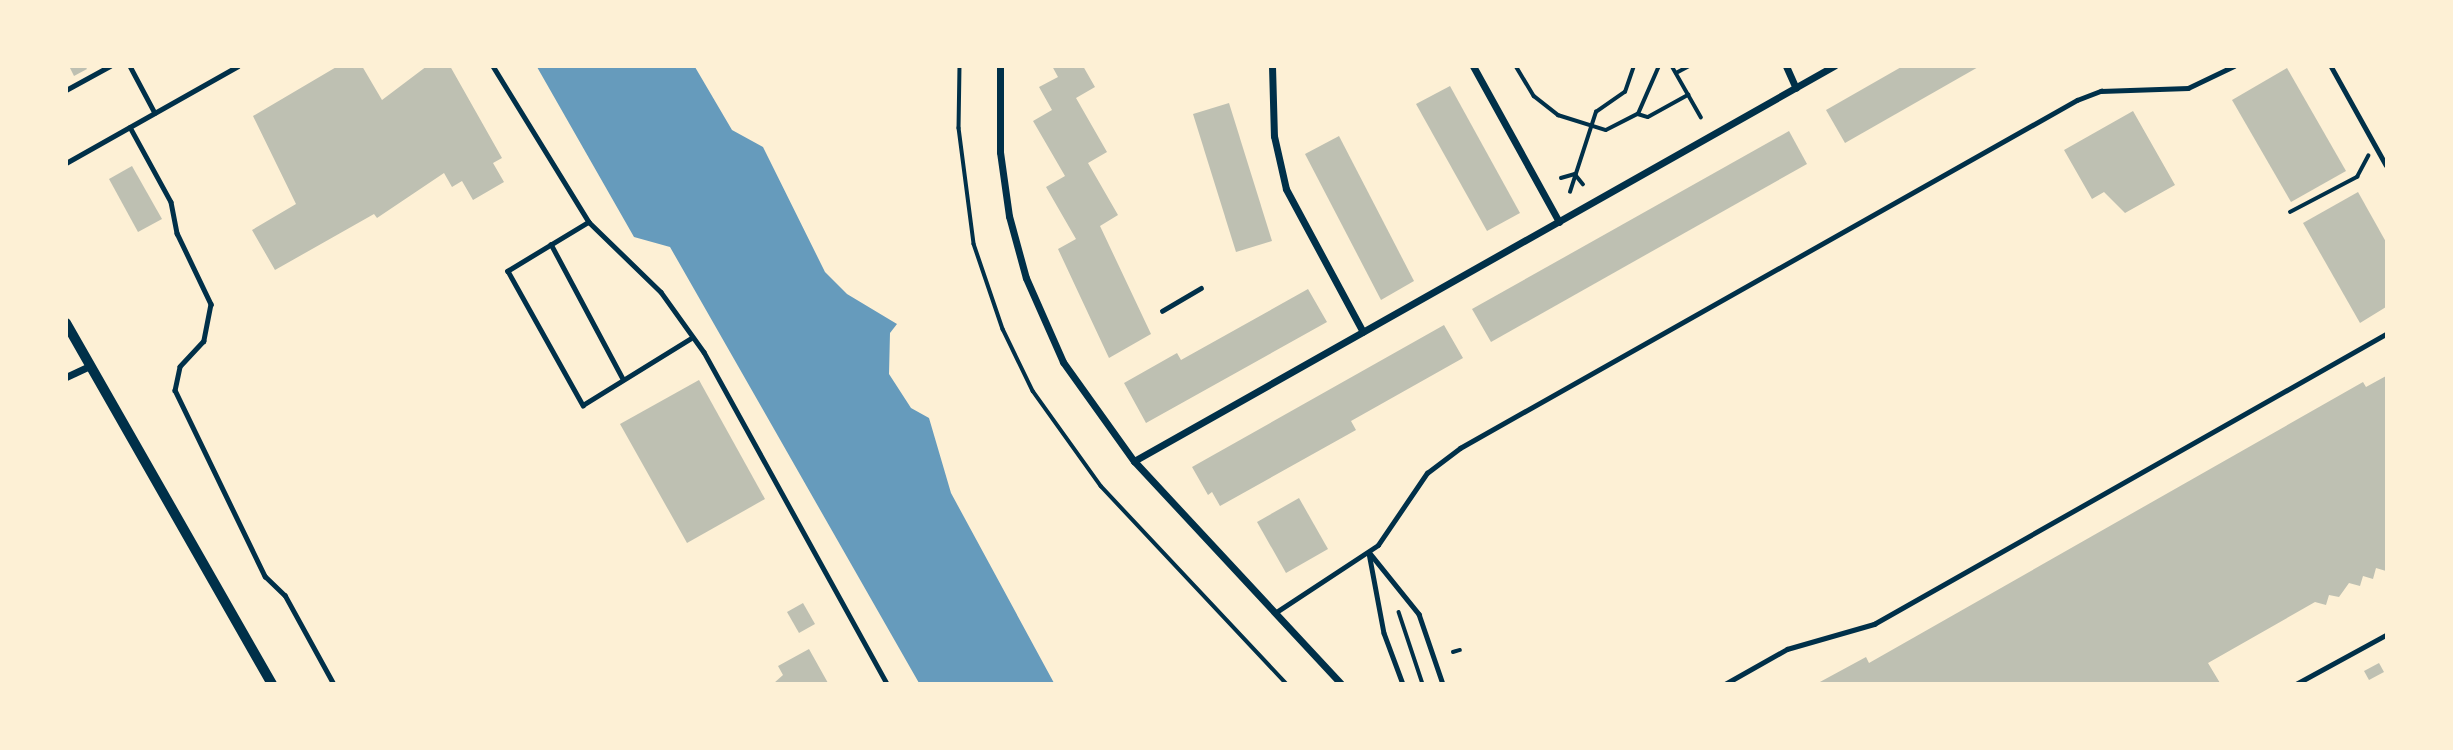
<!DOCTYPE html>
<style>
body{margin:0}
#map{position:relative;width:2453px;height:750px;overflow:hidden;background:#fdf0d5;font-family:"DM Sans",sans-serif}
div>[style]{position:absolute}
.water>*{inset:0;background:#669bbc}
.building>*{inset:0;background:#bec0b2}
.path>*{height:3.5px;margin:-1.75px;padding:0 1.75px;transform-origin:1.75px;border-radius:1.75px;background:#003049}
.service>*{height:4.5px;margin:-2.25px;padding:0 2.25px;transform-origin:2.25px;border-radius:2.25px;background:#003049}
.minor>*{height:7px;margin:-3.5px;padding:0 3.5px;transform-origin:3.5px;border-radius:3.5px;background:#003049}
.tertiary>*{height:10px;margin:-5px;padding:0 5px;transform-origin:5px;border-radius:5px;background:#003049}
span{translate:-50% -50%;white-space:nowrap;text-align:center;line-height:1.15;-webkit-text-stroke:5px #fdf0d5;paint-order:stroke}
.frame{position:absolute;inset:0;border:68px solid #fdf0d5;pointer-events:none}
</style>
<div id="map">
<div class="water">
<div style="clip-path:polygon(537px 67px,695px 67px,732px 130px,763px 147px,825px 272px,847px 294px,897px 324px,890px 333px,889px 374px,911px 408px,929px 418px,951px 493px,1054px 683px,919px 683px,670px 247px,634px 237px)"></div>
</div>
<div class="building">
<div style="clip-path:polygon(69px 66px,85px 66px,87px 69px,74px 76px)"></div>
<div style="clip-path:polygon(338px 66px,362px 66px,382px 100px,427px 66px,450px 66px,502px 158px,493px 163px,504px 182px,473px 200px,462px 181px,452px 187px,444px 173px,377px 218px,374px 214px,275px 270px,252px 230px,296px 204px,253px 116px)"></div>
<div style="clip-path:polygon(1052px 66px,1083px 66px,1095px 87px,1076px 98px,1107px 152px,1088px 163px,1118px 215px,1100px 226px,1151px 334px,1109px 358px,1058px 249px,1076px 239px,1046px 187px,1065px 176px,1033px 121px,1052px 110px,1039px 87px,1058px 77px)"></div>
<div style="clip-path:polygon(1903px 66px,1980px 66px,1845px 143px,1826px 110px)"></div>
<div style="clip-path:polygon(2287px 68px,2346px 171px,2291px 202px,2232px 100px)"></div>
<div style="clip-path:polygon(1450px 86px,1520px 213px,1487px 231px,1416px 104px)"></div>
<div style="clip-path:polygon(1229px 103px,1272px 241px,1236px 252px,1193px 114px)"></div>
<div style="clip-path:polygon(2133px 111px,2175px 185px,2125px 213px,2104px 192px,2092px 199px,2064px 150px)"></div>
<div style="clip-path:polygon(1789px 131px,1807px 164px,1491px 342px,1472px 309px)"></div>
<div style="clip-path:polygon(1339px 136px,1414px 281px,1381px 300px,1305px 154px)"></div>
<div style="clip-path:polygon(132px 166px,162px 219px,138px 232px,109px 179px)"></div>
<div style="clip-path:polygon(2358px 192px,2386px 242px,2386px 307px,2360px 323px,2303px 223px)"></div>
<div style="clip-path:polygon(1308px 289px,1327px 322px,1146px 423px,1124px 383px,1177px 353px,1181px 360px)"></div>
<div style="clip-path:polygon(1444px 325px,1463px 358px,1351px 421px,1356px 430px,1220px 506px,1212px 492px,1208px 495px,1192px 467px)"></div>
<div style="clip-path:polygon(2386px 376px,2386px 571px,2376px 568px,2373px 579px,2363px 576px,2360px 586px,2349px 583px,2339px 597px,2329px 595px,2326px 605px,2315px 602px,2208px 663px,2220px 683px,1818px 683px,1866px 657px,1869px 663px,2363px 382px,2366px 387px)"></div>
<div style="clip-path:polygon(699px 380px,765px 499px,687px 543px,620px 424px)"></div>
<div style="clip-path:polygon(1299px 498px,1328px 549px,1286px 573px,1257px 522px)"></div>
<div style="clip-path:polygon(803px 603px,815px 624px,799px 633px,787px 612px)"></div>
<div style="clip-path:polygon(809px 649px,828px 683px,774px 683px,783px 675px,778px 666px)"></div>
<div style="clip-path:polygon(2379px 663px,2384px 672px,2369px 680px,2364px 671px)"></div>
</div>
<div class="path">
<div style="left:960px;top:66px;width:62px;rotate:90.9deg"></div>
<div style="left:959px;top:128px;width:117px;rotate:82.6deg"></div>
<div style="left:974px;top:244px;width:90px;rotate:71.2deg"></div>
<div style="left:1003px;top:329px;width:69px;rotate:64.2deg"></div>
<div style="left:1033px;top:391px;width:117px;rotate:54.4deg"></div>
<div style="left:1101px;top:486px;width:272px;rotate:46.8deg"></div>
<div style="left:1516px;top:66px;width:35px;rotate:59deg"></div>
<div style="left:1534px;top:96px;width:31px;rotate:38deg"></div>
<div style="left:1558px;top:115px;width:50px;rotate:17.4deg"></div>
<div style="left:1606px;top:130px;width:36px;rotate:-27deg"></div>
<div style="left:1638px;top:114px;width:52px;rotate:-66.4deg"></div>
<div style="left:1672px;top:66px;width:59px;rotate:60.4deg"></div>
<div style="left:1676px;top:73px;width:15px;rotate:-28deg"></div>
<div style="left:1638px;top:114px;width:10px;rotate:17deg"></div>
<div style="left:1648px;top:117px;width:46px;rotate:-28.8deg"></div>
<div style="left:1561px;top:178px;width:15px;rotate:-16deg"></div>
<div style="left:1575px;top:174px;width:13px;rotate:51deg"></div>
<div style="left:1570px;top:192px;width:84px;rotate:-72deg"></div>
<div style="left:1596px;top:112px;width:35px;rotate:-35deg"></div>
<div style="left:1625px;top:92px;width:28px;rotate:-71deg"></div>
<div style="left:2290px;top:212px;width:76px;rotate:-27.6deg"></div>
<div style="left:2357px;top:177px;width:24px;rotate:-62deg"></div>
<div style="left:1399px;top:612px;width:76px;rotate:71.6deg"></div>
<div style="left:1453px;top:652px;width:7px;rotate:-16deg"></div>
</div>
<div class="service">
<div style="left:130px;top:66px;width:53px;rotate:62deg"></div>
<div style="left:493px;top:66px;width:183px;rotate:58.4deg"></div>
<div style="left:589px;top:222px;width:100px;rotate:44.2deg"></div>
<div style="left:661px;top:292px;width:74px;rotate:54.4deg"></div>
<div style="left:704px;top:352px;width:379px;rotate:61.1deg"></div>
<div style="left:2331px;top:66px;width:113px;rotate:60.9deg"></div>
<div style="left:66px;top:90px;width:50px;rotate:-28.6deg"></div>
<div style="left:130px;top:127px;width:85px;rotate:61.3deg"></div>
<div style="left:171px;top:202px;width:32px;rotate:79deg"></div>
<div style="left:177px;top:233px;width:79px;rotate:64.4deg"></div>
<div style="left:211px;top:304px;width:38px;rotate:101deg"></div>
<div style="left:204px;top:341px;width:35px;rotate:133deg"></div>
<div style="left:180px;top:367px;width:24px;rotate:102deg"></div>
<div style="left:175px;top:390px;width:207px;rotate:64.2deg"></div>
<div style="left:265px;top:576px;width:28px;rotate:44deg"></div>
<div style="left:285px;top:595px;width:102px;rotate:61.2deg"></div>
<div style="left:66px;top:163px;width:197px;rotate:-29.4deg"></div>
<div style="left:589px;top:222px;width:95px;rotate:148.8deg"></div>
<div style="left:508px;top:271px;width:154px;rotate:60.8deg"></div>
<div style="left:583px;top:405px;width:126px;rotate:-31.7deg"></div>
<div style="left:551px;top:244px;width:153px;rotate:61.9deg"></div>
<div style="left:1162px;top:311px;width:45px;rotate:-30.5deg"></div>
<div style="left:1369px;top:552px;width:80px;rotate:51.1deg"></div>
<div style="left:1419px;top:614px;width:74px;rotate:71.1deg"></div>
<div style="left:1369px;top:553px;width:81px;rotate:79.4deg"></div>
<div style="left:1384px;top:633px;width:54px;rotate:69.6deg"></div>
<div style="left:1275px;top:613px;width:123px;rotate:-33.4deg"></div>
<div style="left:1378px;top:545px;width:87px;rotate:-55.8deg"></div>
<div style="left:1427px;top:473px;width:41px;rotate:-37.1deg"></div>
<div style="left:1460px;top:448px;width:708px;rotate:-29.42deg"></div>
<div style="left:2077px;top:100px;width:26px;rotate:-21deg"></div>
<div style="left:2101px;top:91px;width:87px;rotate:-2deg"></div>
<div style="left:2188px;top:88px;width:51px;rotate:-25.6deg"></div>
<div style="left:1725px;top:684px;width:71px;rotate:-29.4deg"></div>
<div style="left:1787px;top:649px;width:91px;rotate:-16deg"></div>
<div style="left:1874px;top:624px;width:588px;rotate:-29.53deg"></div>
<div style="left:2296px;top:684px;width:102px;rotate:-28.6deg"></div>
</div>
<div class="minor">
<div style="left:1000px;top:66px;width:86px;rotate:90deg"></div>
<div style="left:1000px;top:152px;width:65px;rotate:82deg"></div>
<div style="left:1009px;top:216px;width:64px;rotate:74.7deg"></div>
<div style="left:1026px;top:278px;width:92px;rotate:66.2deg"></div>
<div style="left:1063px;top:362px;width:122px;rotate:54.4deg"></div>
<div style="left:1134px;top:461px;width:304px;rotate:47.1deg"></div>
<div style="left:1272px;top:66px;width:70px;rotate:88.4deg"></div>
<div style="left:1274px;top:136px;width:54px;rotate:77.2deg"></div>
<div style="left:1286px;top:189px;width:162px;rotate:61.7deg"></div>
<div style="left:1473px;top:66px;width:178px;rotate:61.1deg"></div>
<div style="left:1786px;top:66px;width:24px;rotate:66deg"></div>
<div style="left:66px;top:377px;width:26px;rotate:-25deg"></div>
<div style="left:1134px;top:461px;width:804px;rotate:-29.44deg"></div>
</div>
<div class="tertiary">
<div style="left:66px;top:323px;width:416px;rotate:60.3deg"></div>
</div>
<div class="frame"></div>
</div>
